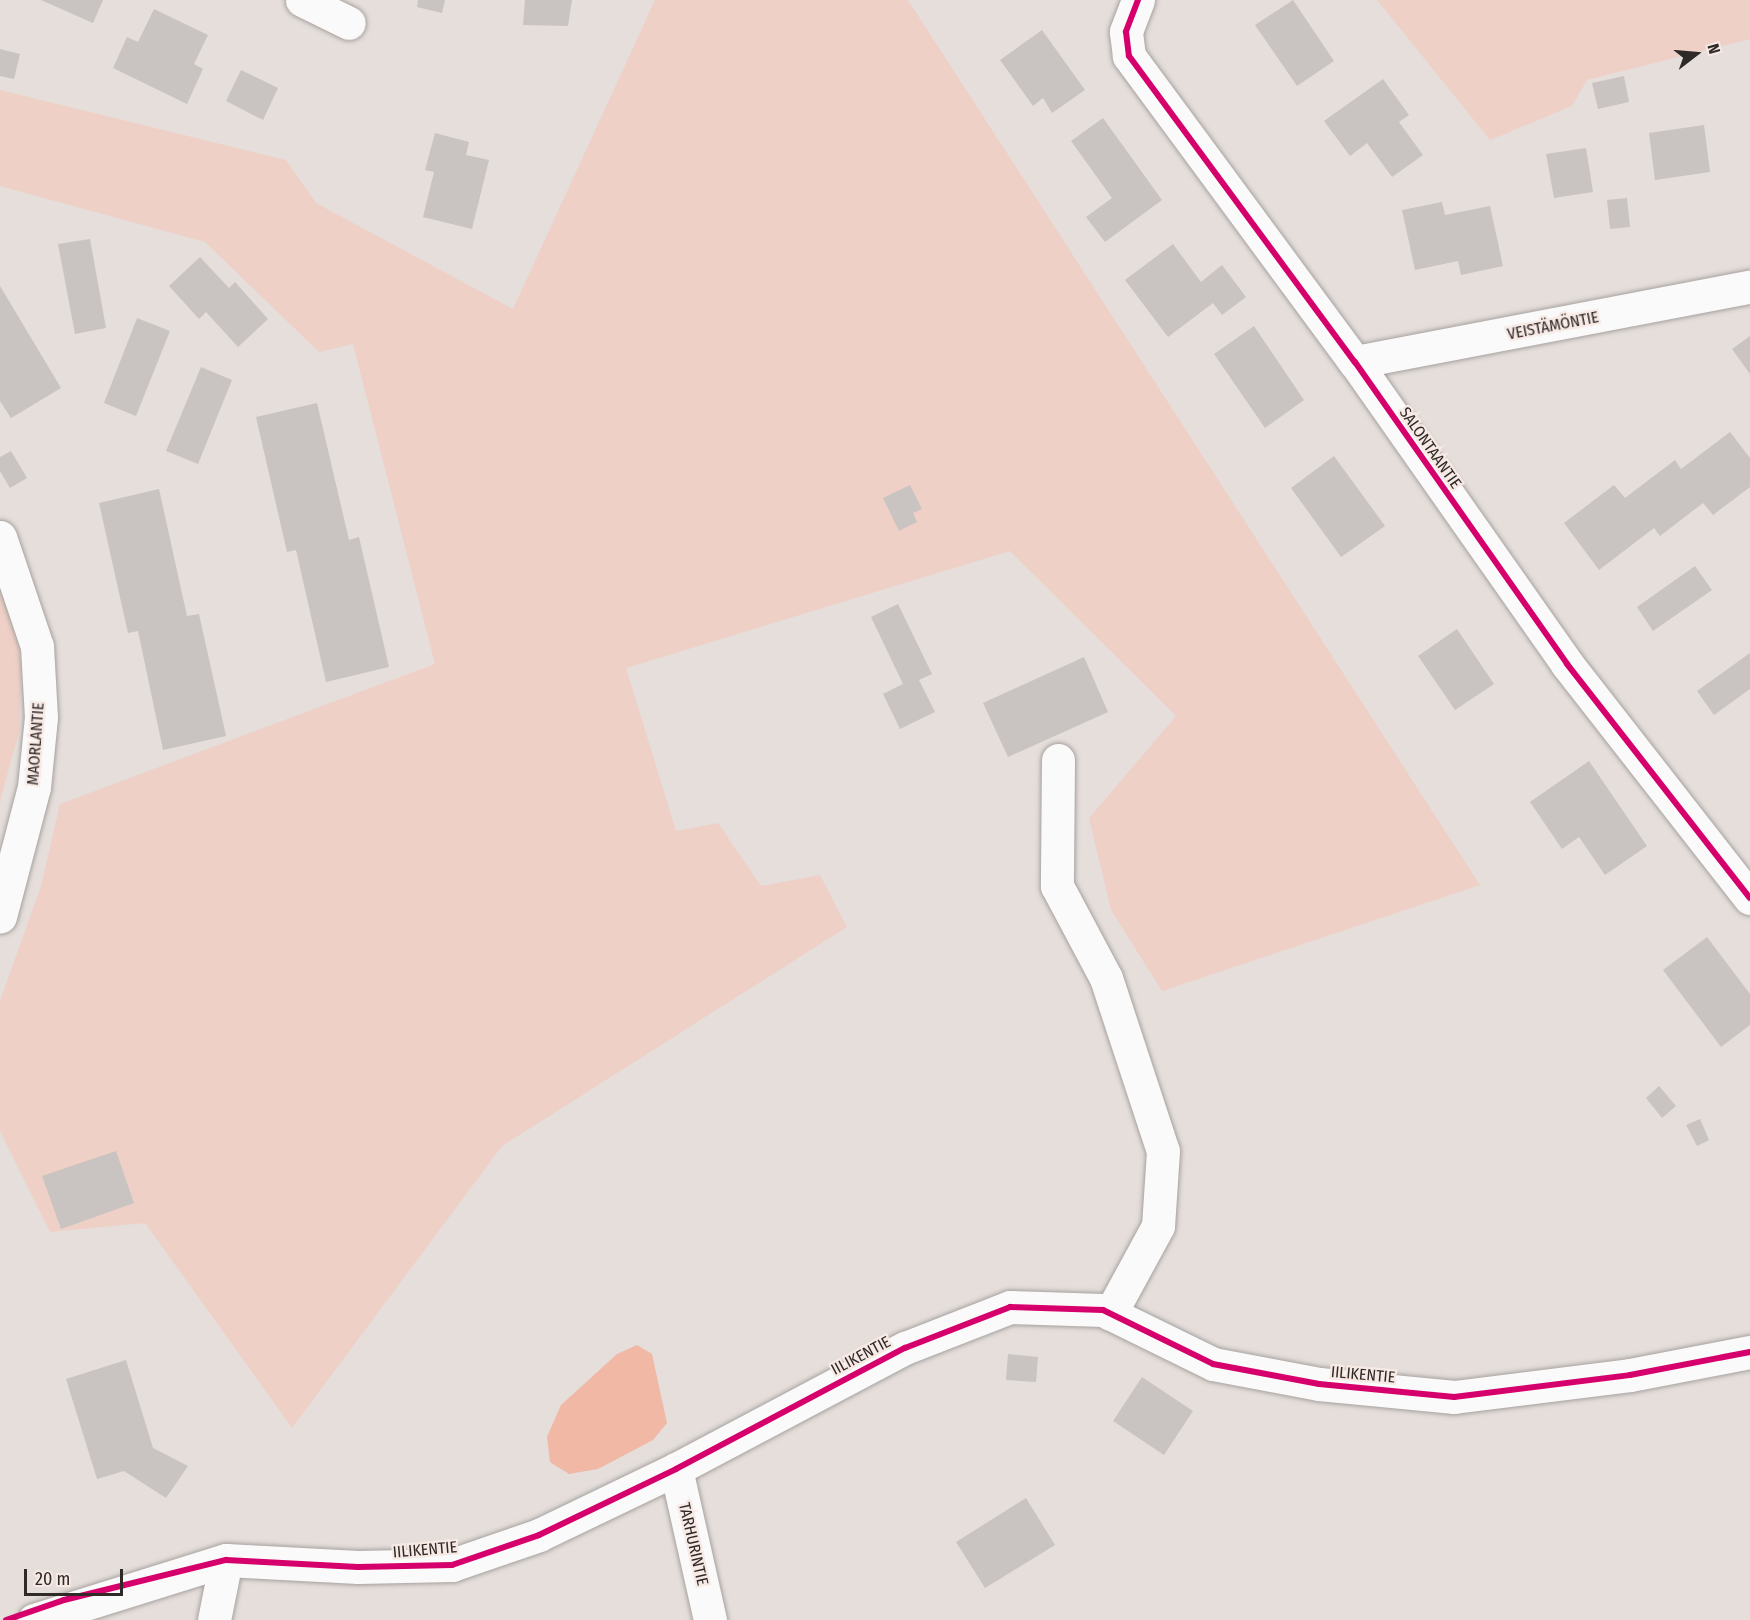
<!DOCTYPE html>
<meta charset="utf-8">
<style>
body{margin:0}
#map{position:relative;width:1750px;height:1620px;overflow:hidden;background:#e5dedb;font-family:"Fira Sans Condensed",sans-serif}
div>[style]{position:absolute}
.green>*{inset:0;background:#eed0c6}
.water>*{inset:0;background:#f0b8a5}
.building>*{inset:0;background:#c9c4c1}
.roads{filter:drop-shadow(0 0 2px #a7a29f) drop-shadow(0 0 2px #a7a29f)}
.minor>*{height:33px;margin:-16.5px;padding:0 16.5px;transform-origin:16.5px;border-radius:16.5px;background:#fbfafa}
.cycleway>*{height:6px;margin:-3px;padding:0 3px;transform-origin:3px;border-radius:3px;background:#d6006c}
span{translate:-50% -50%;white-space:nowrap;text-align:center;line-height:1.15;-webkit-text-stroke:4.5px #f7e9e4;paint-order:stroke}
.street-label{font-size:16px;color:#2f2928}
.north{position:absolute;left:1666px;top:24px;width:60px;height:60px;-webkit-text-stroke:4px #f7e9e4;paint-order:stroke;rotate:74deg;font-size:16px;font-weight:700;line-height:24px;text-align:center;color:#2f2928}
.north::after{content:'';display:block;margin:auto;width:21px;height:27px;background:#2f2928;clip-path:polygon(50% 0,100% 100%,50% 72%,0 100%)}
.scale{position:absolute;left:24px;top:1569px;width:99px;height:27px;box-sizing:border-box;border:3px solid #2f2928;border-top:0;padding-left:8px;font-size:18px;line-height:21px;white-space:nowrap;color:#2f2928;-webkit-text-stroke:4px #f7e9e4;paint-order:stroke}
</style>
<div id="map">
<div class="green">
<div style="clip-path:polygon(655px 0,908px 0,1480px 885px,1162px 991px,1111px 910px,1089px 818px,1176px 716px,1010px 551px,626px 668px,676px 831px,718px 823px,761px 886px,820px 875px,847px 927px,502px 1146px,292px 1428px,145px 1223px,50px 1232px,0 1131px,0 1001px,41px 886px,60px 804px,435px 664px,353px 344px,319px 352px,205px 242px,0 186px,0 90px,286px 160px,316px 203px,513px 309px)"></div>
<div style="clip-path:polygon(1377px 0,1750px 0,1750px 39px,1587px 80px,1572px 106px,1490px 140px)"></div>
<div style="clip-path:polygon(0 586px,17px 625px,21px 668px,19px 732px,0 801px)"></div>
</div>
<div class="water">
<div style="clip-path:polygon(637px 1345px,652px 1354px,667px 1423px,653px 1440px,598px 1469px,569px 1474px,550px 1462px,547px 1437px,561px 1405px,617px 1354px)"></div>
</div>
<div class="building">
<div style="clip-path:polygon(41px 0,103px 0,93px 23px)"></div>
<div style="clip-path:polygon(418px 0,445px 0,442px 13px,417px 7px)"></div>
<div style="clip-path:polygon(525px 0,572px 0,568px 26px,523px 25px)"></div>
<div style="clip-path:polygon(1293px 0,1334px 61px,1297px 86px,1255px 25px)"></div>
<div style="clip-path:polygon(154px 9px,208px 35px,194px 64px,203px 69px,187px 104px,113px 68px,127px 37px,138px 42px)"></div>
<div style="clip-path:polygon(1042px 30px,1085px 90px,1052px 113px,1043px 98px,1033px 106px,1000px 60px)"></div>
<div style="clip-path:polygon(0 49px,20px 54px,14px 79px,0 76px)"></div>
<div style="clip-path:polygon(241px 70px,278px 88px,263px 120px,226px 101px)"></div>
<div style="clip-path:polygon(1624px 76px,1629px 102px,1598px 109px,1592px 83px)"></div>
<div style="clip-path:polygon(1383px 79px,1409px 115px,1399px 122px,1423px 155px,1392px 177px,1367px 143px,1350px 156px,1324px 121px)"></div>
<div style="clip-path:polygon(1103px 118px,1162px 200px,1105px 242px,1086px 217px,1112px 198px,1071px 141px)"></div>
<div style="clip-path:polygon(1704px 125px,1710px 172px,1655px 180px,1649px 133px)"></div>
<div style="clip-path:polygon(435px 133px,469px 142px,466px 155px,489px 160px,472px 229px,423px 217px,434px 172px,425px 170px)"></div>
<div style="clip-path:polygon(1586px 148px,1593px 192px,1554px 198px,1546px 154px)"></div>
<div style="clip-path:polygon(1627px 198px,1630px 227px,1610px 229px,1607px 200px)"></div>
<div style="clip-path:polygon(1442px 202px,1445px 215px,1490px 206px,1503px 266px,1461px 275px,1458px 261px,1415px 270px,1402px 210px)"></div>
<div style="clip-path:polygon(90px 239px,106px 328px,75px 334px,58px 244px)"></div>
<div style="clip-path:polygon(1173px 244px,1201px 282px,1222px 265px,1246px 297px,1222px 315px,1213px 303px,1168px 337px,1125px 280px)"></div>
<div style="clip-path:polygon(200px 257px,229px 288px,235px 282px,268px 319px,238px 347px,206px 312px,199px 319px,169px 286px)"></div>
<div style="clip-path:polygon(0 286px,61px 388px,11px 418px,0 401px)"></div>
<div style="clip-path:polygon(137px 318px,170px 331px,136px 416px,104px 403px)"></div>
<div style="clip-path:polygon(1254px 326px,1304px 400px,1265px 428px,1214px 354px)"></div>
<div style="clip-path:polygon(1750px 336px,1750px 374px,1732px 349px)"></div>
<div style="clip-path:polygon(201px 367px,232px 380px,198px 464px,166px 451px)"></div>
<div style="clip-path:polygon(317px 403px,349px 540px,359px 537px,389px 667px,326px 682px,296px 550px,287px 552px,256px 417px)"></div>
<div style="clip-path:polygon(1730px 432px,1750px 458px,1750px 487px,1713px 515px,1703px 503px,1660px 536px,1654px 528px,1599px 570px,1564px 523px,1614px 485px,1625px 498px,1675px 460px,1681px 469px)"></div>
<div style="clip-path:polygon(11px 451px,27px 478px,10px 488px,0 471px,0 457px)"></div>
<div style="clip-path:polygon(1334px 456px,1385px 526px,1341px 557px,1291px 488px)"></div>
<div style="clip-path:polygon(910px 485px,922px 509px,913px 513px,917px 522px,899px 531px,883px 498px)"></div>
<div style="clip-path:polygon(159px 489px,187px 616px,199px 614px,226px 736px,163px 750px,138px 631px,128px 633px,99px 503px)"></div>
<div style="clip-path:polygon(1695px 566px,1712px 590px,1653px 631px,1637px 607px)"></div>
<div style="clip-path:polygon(898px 604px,932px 674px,919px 680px,935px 712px,900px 729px,883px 694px,903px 684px,871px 617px)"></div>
<div style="clip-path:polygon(1457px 629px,1494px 684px,1455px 710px,1418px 656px)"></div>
<div style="clip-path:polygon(1750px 653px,1750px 689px,1714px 715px,1697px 691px)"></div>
<div style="clip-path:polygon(1084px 657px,1108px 712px,1008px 757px,983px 703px)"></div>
<div style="clip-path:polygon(1589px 761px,1647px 846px,1605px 875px,1579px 837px,1562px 849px,1530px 802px)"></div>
<div style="clip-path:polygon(1707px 937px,1750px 994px,1750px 1025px,1721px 1047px,1663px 970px)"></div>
<div style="clip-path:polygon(1659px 1086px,1676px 1106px,1662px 1118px,1646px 1098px)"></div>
<div style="clip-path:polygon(1700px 1119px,1709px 1140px,1697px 1146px,1686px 1125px)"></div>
<div style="clip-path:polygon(116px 1151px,134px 1203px,61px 1229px,42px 1176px)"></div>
<div style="clip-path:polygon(1008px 1354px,1038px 1357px,1036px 1382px,1006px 1380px)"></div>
<div style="clip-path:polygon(126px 1360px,153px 1448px,188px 1466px,166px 1498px,124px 1471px,97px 1479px,66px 1379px)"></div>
<div style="clip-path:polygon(1142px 1377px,1193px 1411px,1164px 1455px,1113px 1421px)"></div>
<div style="clip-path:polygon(1026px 1498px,1055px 1545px,985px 1588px,956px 1542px)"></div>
</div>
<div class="roads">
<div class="minor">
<div style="left:302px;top:0;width:52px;rotate:26.1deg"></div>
<div style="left:1138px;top:0;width:34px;rotate:111deg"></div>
<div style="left:1126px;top:32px;width:24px;rotate:83deg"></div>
<div style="left:1129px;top:56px;width:380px;rotate:53.6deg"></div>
<div style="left:1355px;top:362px;width:369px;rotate:54.9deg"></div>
<div style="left:1567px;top:664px;width:297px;rotate:52deg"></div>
<div style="left:1355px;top:362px;width:402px;rotate:-10.8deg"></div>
<div style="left:0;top:537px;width:115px;rotate:71.3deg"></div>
<div style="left:37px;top:646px;width:71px;rotate:86.8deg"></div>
<div style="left:41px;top:717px;width:70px;rotate:95.7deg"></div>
<div style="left:34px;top:787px;width:134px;rotate:104.7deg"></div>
<div style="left:1058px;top:760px;width:126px;rotate:90.5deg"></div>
<div style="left:1057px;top:886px;width:104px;rotate:62deg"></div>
<div style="left:1106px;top:978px;width:182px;rotate:71.8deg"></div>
<div style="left:1163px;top:1151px;width:75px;rotate:93.8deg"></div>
<div style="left:1158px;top:1226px;width:100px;rotate:118.6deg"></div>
<div style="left:676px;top:1469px;width:155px;rotate:77.3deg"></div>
<div style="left:34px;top:1620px;width:201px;rotate:-17.4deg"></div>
<div style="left:226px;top:1560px;width:132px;rotate:3deg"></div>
<div style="left:358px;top:1567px;width:94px;rotate:-1.2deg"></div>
<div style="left:452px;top:1565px;width:92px;rotate:-19deg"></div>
<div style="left:539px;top:1535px;width:152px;rotate:-25.7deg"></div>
<div style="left:676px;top:1469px;width:259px;rotate:-27.9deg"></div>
<div style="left:905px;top:1348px;width:113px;rotate:-21.3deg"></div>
<div style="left:1010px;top:1307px;width:93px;rotate:1.8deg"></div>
<div style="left:1103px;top:1310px;width:123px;rotate:26.1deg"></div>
<div style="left:1213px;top:1364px;width:108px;rotate:10.7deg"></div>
<div style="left:1319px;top:1384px;width:136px;rotate:5.5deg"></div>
<div style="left:1454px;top:1397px;width:177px;rotate:-7.1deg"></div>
<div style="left:1630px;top:1375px;width:122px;rotate:-10.9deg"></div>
<div style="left:214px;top:1620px;width:61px;rotate:-78.7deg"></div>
</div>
</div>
<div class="cycleway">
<div style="left:1138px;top:0;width:34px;rotate:111deg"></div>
<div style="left:1126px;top:32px;width:24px;rotate:83deg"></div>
<div style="left:1129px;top:56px;width:380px;rotate:53.6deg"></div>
<div style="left:1355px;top:362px;width:369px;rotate:54.9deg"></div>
<div style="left:1567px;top:664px;width:297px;rotate:52deg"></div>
<div style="left:6px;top:1620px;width:61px;rotate:-19deg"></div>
<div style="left:64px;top:1600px;width:167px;rotate:-13.9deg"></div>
<div style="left:226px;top:1560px;width:132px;rotate:3deg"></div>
<div style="left:358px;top:1567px;width:94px;rotate:-1.2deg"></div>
<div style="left:452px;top:1565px;width:92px;rotate:-19deg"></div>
<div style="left:539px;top:1535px;width:152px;rotate:-25.7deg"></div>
<div style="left:676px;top:1469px;width:259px;rotate:-27.9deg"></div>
<div style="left:905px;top:1348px;width:113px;rotate:-21.3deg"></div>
<div style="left:1010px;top:1307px;width:93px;rotate:1.8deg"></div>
<div style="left:1103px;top:1310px;width:123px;rotate:26.1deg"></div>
<div style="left:1213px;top:1364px;width:108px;rotate:10.7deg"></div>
<div style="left:1319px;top:1384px;width:136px;rotate:5.5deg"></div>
<div style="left:1454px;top:1397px;width:177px;rotate:-7.1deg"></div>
<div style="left:1630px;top:1375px;width:122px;rotate:-10.9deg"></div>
</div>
<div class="street-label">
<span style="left:1553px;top:326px;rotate:-11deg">VEISTÄMÖNTIE</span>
<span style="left:1430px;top:448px;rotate:55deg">SALONTAANTIE</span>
<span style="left:36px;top:744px;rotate:-86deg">MAORLANTIE</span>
<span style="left:861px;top:1356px;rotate:-28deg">IILIKENTIE</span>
<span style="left:1363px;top:1375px;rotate:5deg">IILIKENTIE</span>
<span style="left:693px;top:1544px;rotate:77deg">TARHURINTIE</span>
<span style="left:425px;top:1550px;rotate:-5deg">IILIKENTIE</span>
</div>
<div class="north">N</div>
<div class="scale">20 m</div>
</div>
